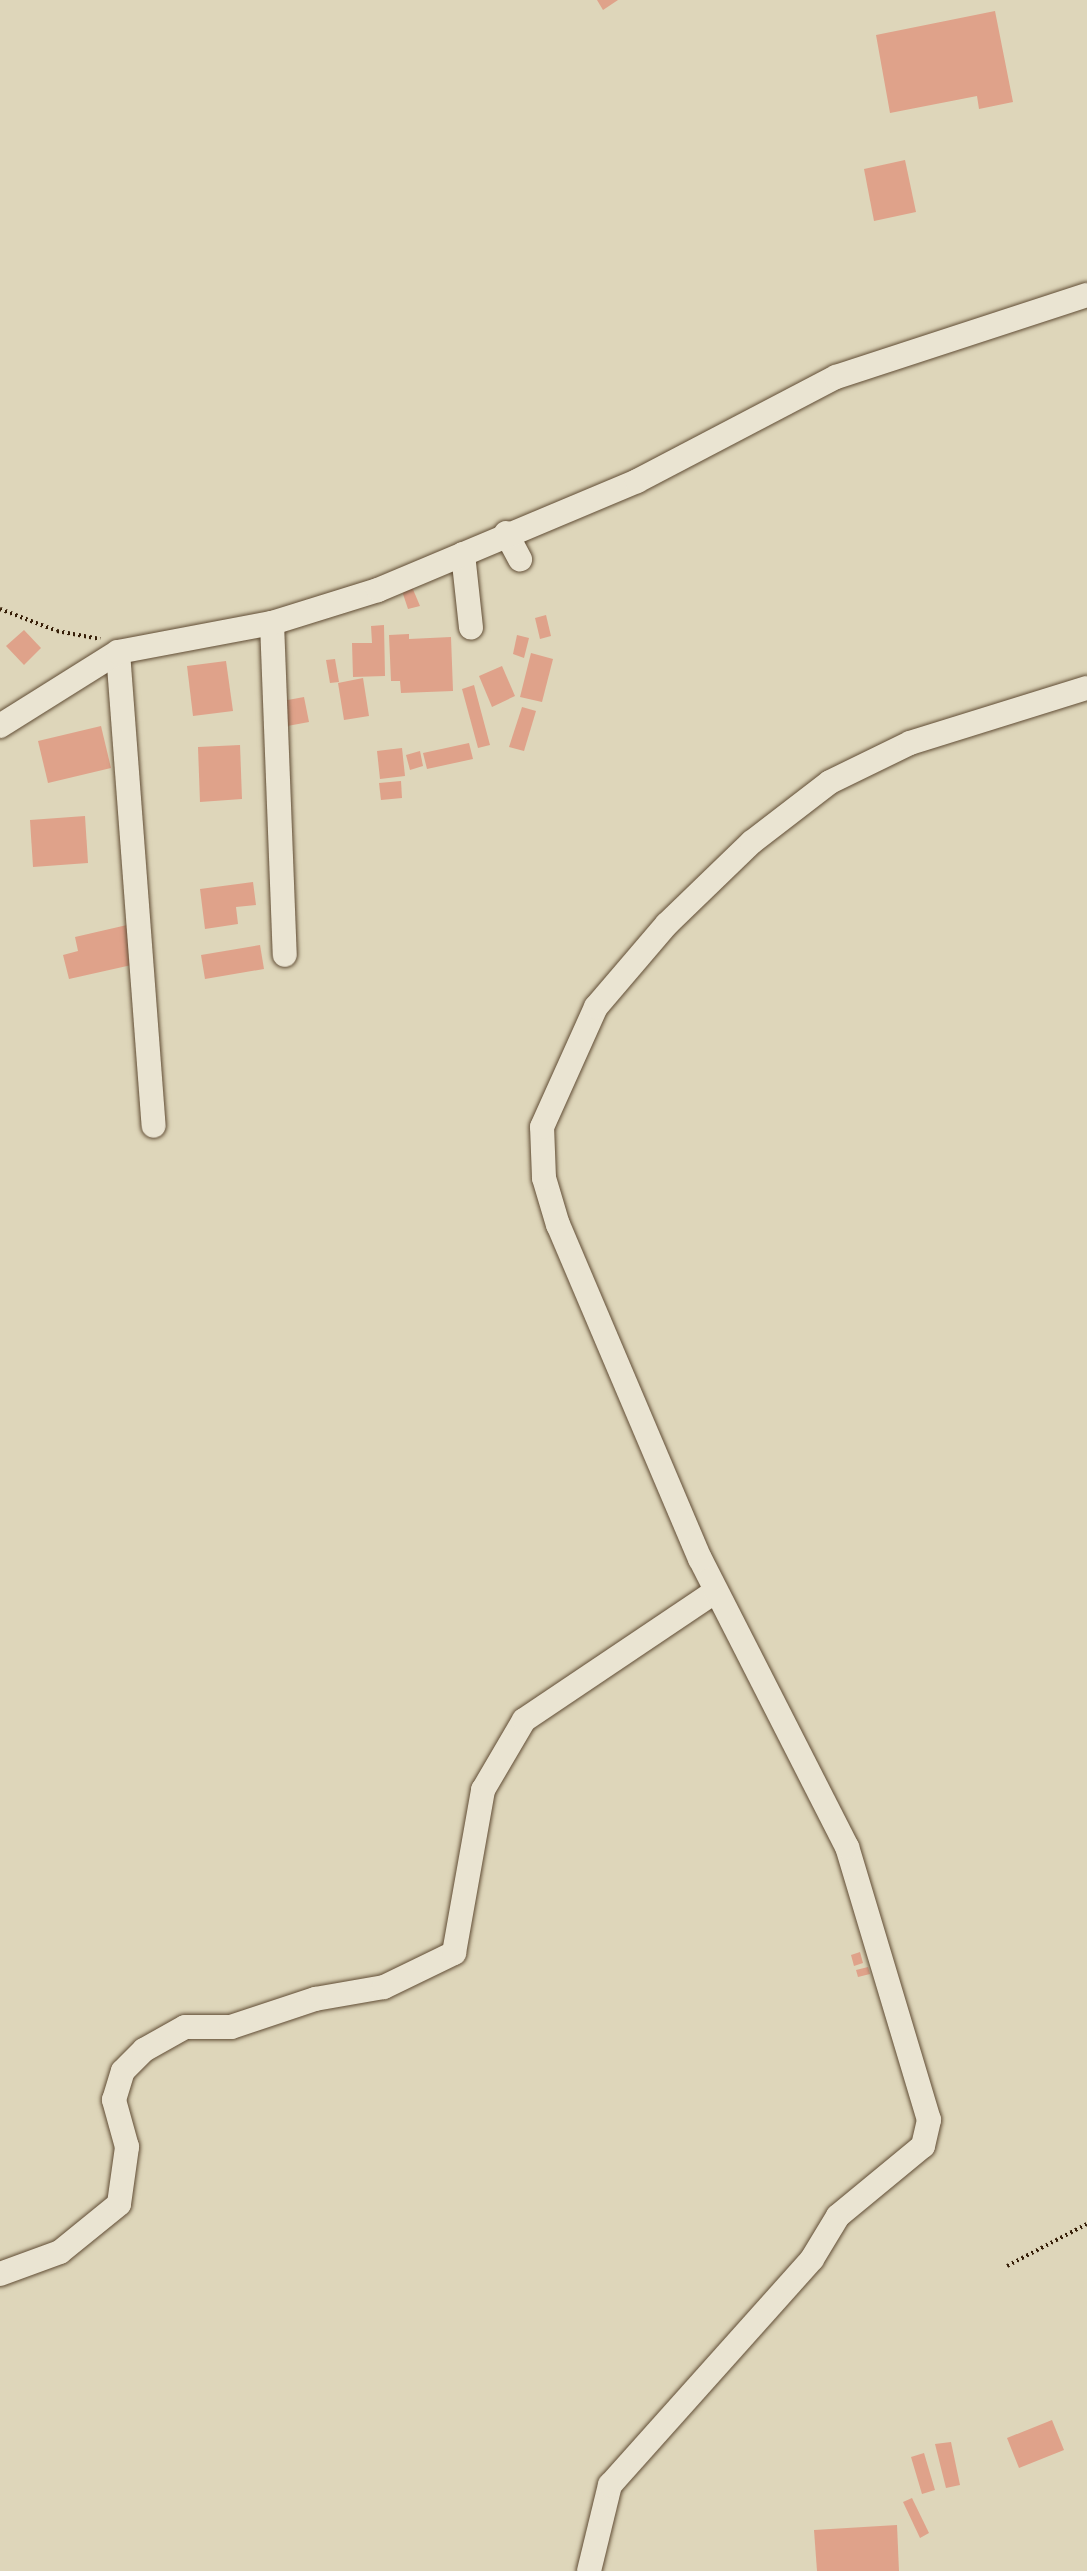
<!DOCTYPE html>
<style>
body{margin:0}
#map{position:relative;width:1087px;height:2571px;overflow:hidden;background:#ded6ba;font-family:"Libre Caslon Text",serif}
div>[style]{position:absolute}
.building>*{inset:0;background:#dfa28a}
.path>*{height:3.5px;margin-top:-1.75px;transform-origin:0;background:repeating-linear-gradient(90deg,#361e07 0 2px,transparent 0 5.5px)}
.roads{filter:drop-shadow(0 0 2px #604c34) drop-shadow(0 0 2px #604c34)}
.minor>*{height:24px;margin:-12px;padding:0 12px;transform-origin:12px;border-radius:12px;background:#eae4d2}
span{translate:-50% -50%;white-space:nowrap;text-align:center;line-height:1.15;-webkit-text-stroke:6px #eae4d2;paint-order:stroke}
</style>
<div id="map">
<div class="building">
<div style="clip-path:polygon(597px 0,618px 0,603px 10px)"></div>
<div style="clip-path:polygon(995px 11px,1013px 102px,979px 109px,977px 96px,890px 113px,876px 35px)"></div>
<div style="clip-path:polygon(905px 160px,916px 212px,874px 221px,864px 169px)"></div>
<div style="clip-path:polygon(412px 587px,420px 606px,408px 609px,402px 591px)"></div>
<div style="clip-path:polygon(546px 615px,551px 636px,540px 639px,535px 618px)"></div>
<div style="clip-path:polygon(384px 625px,385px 676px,353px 677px,352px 643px,372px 643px,371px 626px)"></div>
<div style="clip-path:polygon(24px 630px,41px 648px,24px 665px,6px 646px)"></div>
<div style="clip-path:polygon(409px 634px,409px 639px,451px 637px,453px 691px,401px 693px,400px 681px,391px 681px,389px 635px)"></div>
<div style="clip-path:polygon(517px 635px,529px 638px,524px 658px,513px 654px)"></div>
<div style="clip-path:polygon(531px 653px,553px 659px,542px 702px,520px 697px)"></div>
<div style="clip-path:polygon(335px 659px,339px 682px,330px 683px,326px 660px)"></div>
<div style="clip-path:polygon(226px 661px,233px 711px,193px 716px,187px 666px)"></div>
<div style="clip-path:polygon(502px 666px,515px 696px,492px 707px,479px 676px)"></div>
<div style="clip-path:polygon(363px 678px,369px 716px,344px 720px,338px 683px)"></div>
<div style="clip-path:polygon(474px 685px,490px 745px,478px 748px,462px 689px)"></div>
<div style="clip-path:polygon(304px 697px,309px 722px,282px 727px,277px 702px)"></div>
<div style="clip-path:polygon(522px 707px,536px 711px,524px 751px,509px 747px)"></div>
<div style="clip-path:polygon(101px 726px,111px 768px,48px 783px,38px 741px)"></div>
<div style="clip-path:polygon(469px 743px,473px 759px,427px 769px,423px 753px)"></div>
<div style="clip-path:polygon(240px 745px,242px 799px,200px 802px,198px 747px)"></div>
<div style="clip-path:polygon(402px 748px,405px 776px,380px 779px,377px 751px)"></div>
<div style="clip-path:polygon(420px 751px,423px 766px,410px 770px,406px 755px)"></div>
<div style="clip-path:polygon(401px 781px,402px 798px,381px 800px,379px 783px)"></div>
<div style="clip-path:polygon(85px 816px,88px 863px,33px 867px,30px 820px)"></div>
<div style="clip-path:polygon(253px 882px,256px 905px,236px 907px,238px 924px,205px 929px,200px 889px)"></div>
<div style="clip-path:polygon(127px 925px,136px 964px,69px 979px,63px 955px,78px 951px,75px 937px)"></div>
<div style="clip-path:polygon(260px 945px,264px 969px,205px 979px,201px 955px)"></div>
<div style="clip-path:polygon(860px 1952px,863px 1963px,854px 1966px,851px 1955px)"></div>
<div style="clip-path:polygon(868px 1967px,870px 1974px,858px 1977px,856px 1970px)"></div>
<div style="clip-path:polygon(1052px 2420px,1064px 2450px,1019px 2468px,1007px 2438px)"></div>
<div style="clip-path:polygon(951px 2442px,960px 2485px,946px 2488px,935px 2444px)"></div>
<div style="clip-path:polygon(924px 2453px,935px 2490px,922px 2494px,911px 2457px)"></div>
<div style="clip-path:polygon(912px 2498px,929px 2533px,920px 2538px,903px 2502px)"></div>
<div style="clip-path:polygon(897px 2525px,899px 2571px,817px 2571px,814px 2530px)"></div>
</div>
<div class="path">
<div style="left:0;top:609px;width:61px;rotate:21.1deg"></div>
<div style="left:57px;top:631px;width:44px;rotate:10.5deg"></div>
<div style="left:1007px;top:2266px;width:90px;rotate:-27.7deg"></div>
</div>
<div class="roads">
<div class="minor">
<div style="left:506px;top:533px;width:30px;rotate:62deg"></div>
<div style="left:463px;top:554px;width:74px;rotate:83.8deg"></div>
<div style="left:272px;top:623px;width:332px;rotate:87.8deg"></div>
<div style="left:118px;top:652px;width:475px;rotate:85.7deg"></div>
<div style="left:0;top:726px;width:139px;rotate:-32.1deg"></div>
<div style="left:118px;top:652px;width:157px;rotate:-10.7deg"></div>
<div style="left:272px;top:623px;width:111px;rotate:-17.3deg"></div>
<div style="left:378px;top:590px;width:281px;rotate:-22.8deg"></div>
<div style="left:637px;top:481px;width:225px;rotate:-27.6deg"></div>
<div style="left:836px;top:377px;width:264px;rotate:-18.1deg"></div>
<div style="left:0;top:2274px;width:64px;rotate:-20.1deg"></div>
<div style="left:60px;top:2252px;width:76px;rotate:-39.1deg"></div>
<div style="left:119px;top:2204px;width:58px;rotate:-82deg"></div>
<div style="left:127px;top:2147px;width:49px;rotate:-105.5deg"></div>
<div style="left:114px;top:2100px;width:30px;rotate:-73deg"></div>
<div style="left:123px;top:2071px;width:30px;rotate:-45deg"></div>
<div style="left:144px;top:2050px;width:47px;rotate:-29.3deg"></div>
<div style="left:185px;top:2027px;width:46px"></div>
<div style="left:231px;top:2027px;width:89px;rotate:-18.4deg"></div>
<div style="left:315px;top:1999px;width:70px;rotate:-9.9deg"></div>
<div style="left:384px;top:1987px;width:78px;rotate:-25.9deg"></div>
<div style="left:454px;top:1953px;width:166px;rotate:-79.9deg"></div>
<div style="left:483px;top:1790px;width:81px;rotate:-59.6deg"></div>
<div style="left:524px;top:1720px;width:231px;rotate:-33.9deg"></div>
<div style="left:589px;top:2571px;width:89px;rotate:-76.3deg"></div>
<div style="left:610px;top:2485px;width:303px;rotate:-48.2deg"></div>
<div style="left:812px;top:2259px;width:50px;rotate:-58.8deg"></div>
<div style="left:838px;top:2216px;width:110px;rotate:-39.5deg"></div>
<div style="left:923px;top:2146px;width:27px;rotate:-77deg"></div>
<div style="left:929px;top:2120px;width:285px;rotate:-106.7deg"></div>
<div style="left:847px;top:1847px;width:323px;rotate:-117deg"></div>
<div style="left:700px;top:1559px;width:363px;rotate:-113deg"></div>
<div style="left:558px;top:1225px;width:49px;rotate:-106.6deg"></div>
<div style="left:544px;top:1178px;width:51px;rotate:-92.2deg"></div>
<div style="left:542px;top:1127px;width:132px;rotate:-65.8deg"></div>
<div style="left:596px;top:1007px;width:109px;rotate:-49.5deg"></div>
<div style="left:667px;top:924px;width:118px;rotate:-44deg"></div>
<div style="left:752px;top:842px;width:98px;rotate:-37.6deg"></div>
<div style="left:830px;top:782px;width:89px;rotate:-26deg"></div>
<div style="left:910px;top:743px;width:185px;rotate:-17.3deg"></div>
</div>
</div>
</div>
